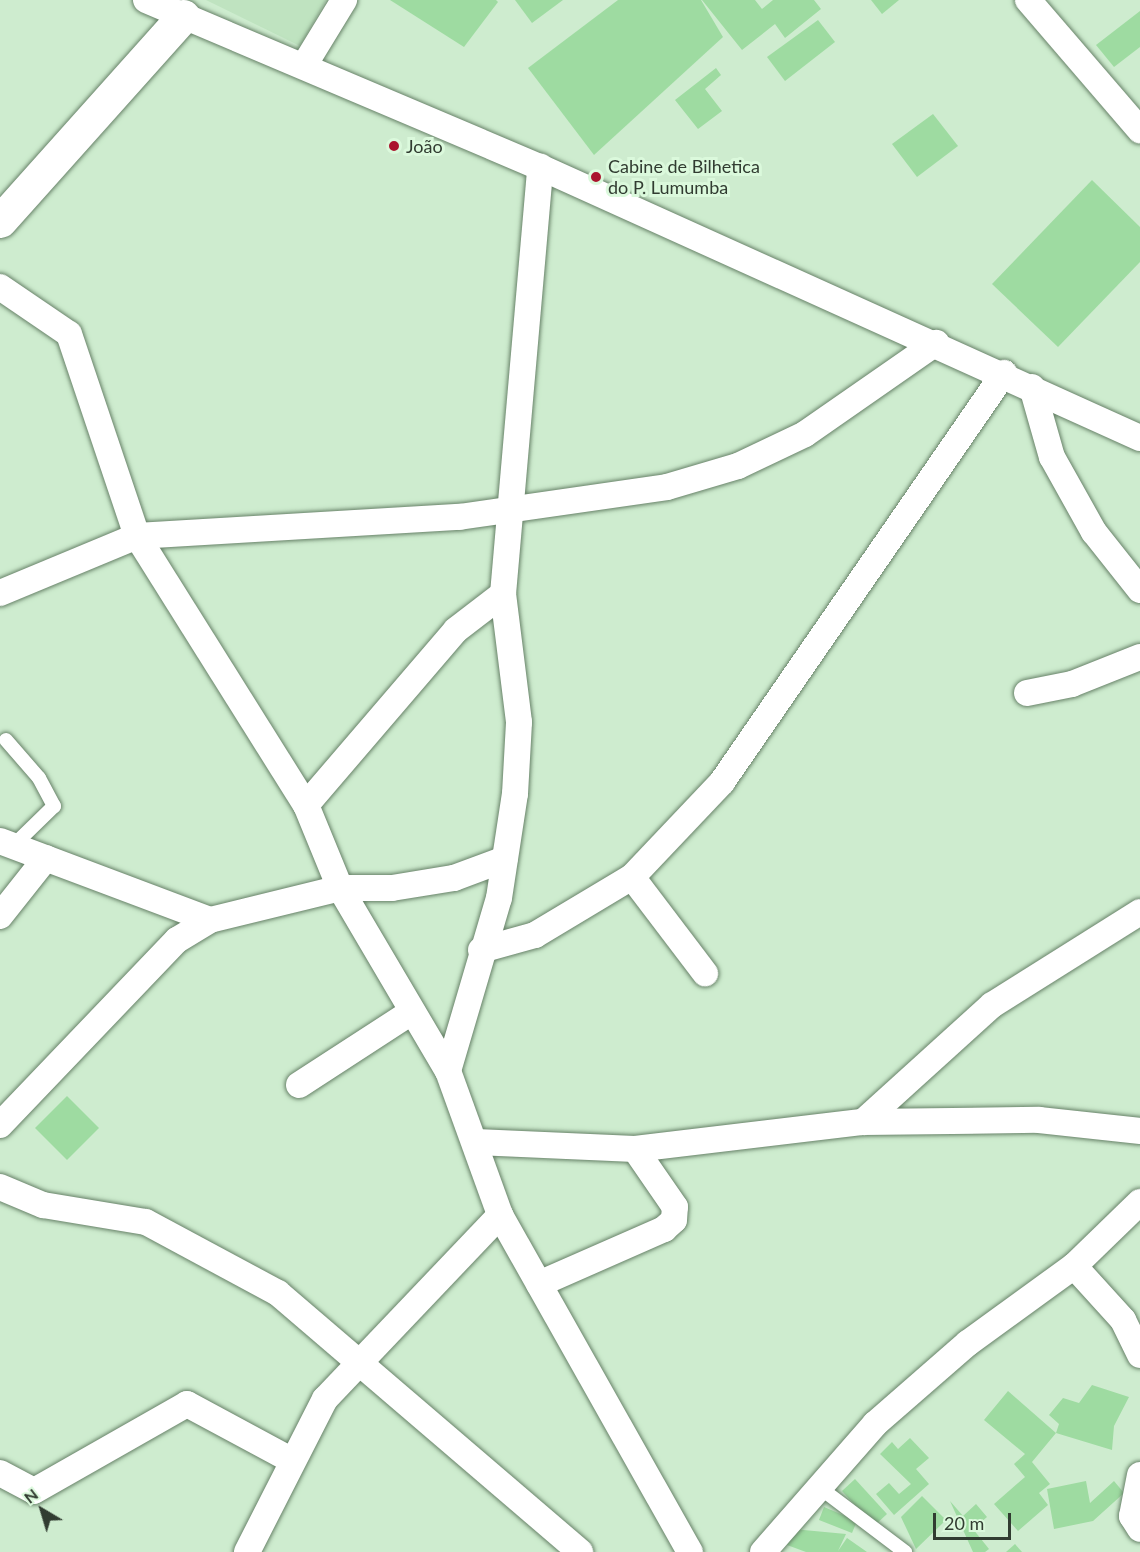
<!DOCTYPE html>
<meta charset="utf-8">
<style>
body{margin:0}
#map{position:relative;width:1140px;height:1552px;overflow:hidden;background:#ceeccf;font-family:Lato,sans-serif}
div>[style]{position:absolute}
.built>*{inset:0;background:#bfe3c0}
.building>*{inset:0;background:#9edba1}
.roads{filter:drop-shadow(0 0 2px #678268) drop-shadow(0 0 2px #678268)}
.lane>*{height:14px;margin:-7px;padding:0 7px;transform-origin:7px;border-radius:7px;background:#fff}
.street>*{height:26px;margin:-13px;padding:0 13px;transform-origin:13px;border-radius:13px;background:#fff}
.secondary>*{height:33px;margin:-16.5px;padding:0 16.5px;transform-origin:16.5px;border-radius:16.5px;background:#fff}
.dots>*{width:16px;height:16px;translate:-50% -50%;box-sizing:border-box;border:3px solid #dbf9dc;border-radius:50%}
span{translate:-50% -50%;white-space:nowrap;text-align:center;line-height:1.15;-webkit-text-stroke:6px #dbf9dc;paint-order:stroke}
.poi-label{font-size:18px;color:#313c31}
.left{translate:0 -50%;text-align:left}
.north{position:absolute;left:12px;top:1480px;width:60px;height:60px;-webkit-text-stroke:4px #dbf9dc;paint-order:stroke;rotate:322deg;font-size:16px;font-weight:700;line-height:24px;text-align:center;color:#313c31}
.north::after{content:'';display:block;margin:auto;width:21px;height:27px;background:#313c31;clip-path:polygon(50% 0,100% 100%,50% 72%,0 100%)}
.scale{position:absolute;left:933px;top:1513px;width:78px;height:27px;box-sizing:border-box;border:3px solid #313c31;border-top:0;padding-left:8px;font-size:18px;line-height:21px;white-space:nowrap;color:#313c31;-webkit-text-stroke:4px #dbf9dc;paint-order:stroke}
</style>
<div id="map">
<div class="built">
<div style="clip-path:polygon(206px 0,326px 0,300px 46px)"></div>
</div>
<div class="building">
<div style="clip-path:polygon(390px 0,496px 0,498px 2px,464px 47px)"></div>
<div style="clip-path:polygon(515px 0,563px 0,532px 23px)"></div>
<div style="clip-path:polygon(618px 0,701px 0,723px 37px,594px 155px,528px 68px)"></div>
<div style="clip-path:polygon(702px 0,755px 0,762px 9px,773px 0,814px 0,821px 9px,785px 38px,775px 24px,742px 50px)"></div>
<div style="clip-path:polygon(871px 0,899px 0,882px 14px)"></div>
<div style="clip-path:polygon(1140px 11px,1140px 47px,1114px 67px,1096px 45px)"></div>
<div style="clip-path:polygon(818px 20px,835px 42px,785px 81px,767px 57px)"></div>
<div style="clip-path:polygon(716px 68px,721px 75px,705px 89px,722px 111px,698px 129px,675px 100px)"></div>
<div style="clip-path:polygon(933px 114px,958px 146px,917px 177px,892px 144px)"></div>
<div style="clip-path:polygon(1092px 180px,1140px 227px,1140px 262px,1058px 347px,992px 284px)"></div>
<div style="clip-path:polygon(67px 1096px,99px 1128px,67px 1160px,35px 1128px)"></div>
<div style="clip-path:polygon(1092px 1385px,1129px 1397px,1114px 1426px,1112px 1450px,1056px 1433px,1059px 1424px,1049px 1415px,1063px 1398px,1079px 1403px)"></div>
<div style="clip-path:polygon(1008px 1391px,1056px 1433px,1032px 1462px,1050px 1484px,1039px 1493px,1048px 1505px,1018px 1531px,994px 1504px,1025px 1477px,1014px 1464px,1025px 1454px,984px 1420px)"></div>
<div style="clip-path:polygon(910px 1438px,929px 1458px,916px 1469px,929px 1484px,894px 1515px,876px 1494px,889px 1483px,899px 1494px,911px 1484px,880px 1454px,892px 1442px,898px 1449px)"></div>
<div style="clip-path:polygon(855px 1479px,887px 1514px,874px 1526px,842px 1491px)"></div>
<div style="clip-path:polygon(1086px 1481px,1090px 1503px,1114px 1481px,1124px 1493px,1093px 1521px,1054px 1529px,1047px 1489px)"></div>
<div style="clip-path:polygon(922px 1496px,946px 1520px,916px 1549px,901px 1517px)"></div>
<div style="clip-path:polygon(950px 1501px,963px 1516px,976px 1504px,987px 1517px,973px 1529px,989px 1549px,985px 1552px,973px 1552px)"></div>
<div style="clip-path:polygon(824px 1507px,857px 1521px,852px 1533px,819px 1520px)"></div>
<div style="clip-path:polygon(793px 1529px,846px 1534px,838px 1551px,847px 1538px,867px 1552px,806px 1552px,787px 1545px)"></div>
<div style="clip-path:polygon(1015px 1544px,1022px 1552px,1006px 1552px)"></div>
</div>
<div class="roads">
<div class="lane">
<div style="left:6px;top:740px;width:50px;rotate:49deg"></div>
<div style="left:39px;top:778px;width:32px;rotate:62deg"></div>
<div style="left:54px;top:806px;width:57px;rotate:135.7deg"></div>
<div style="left:819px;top:1487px;width:108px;rotate:37.1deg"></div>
</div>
<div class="street">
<div style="left:146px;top:0;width:428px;rotate:23deg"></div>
<div style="left:540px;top:167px;width:658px;rotate:24.31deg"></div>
<div style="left:1028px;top:0;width:172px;rotate:49.3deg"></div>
<div style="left:305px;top:64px;width:75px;rotate:-58.6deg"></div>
<div style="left:0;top:287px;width:83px;rotate:34.3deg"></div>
<div style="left:69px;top:334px;width:213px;rotate:71.4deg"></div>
<div style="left:137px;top:536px;width:318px;rotate:57.9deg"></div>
<div style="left:306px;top:805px;width:90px;rotate:67.7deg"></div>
<div style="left:340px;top:888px;width:212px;rotate:59.5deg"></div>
<div style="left:448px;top:1071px;width:153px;rotate:70.1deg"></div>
<div style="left:500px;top:1215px;width:387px;rotate:60.6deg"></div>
<div style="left:1032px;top:387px;width:73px;rotate:74.1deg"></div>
<div style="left:1052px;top:457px;width:86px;rotate:60.8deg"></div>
<div style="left:1094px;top:532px;width:74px;rotate:51.6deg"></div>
<div style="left:0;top:593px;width:148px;rotate:-22.6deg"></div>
<div style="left:137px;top:536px;width:323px;rotate:-3.4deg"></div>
<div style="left:459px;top:517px;width:210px;rotate:-8.2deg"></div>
<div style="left:667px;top:487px;width:74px;rotate:-16.5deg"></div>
<div style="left:738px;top:466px;width:74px;rotate:-25.5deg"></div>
<div style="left:805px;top:434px;width:160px;rotate:-34.8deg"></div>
<div style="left:1027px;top:693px;width:46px;rotate:-11.3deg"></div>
<div style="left:1072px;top:684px;width:73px;rotate:-21.7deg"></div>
<div style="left:306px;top:805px;width:230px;rotate:-49.4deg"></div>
<div style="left:456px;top:630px;width:59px;rotate:-37.5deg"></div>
<div style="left:0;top:841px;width:224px;rotate:20.6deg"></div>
<div style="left:632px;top:877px;width:121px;rotate:52.8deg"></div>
<div style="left:0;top:916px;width:74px;rotate:-51.6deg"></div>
<div style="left:481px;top:950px;width:56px;rotate:-15.5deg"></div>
<div style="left:535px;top:935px;width:113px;rotate:-30.9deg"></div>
<div style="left:632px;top:877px;width:131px;rotate:-46.5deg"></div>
<div style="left:722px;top:782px;width:497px;rotate:-55.4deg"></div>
<div style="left:448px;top:1071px;width:180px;rotate:-73.6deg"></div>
<div style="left:499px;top:898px;width:105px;rotate:-81.3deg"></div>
<div style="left:515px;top:794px;width:72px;rotate:-86.8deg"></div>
<div style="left:519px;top:722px;width:129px;rotate:-97.1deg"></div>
<div style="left:503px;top:594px;width:429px;rotate:-85deg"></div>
<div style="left:299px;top:1085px;width:132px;rotate:-33deg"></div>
<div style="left:863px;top:1122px;width:174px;rotate:-42.2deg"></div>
<div style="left:992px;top:1005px;width:175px;rotate:-32.1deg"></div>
<div style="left:0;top:1125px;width:256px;rotate:-46.3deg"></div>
<div style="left:177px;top:940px;width:39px;rotate:-31deg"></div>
<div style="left:210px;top:920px;width:134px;rotate:-13.8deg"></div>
<div style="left:340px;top:888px;width:52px"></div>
<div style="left:392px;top:888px;width:63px;rotate:-9.2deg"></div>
<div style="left:454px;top:878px;width:54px;rotate:-20.4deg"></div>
<div style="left:476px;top:1142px;width:159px;rotate:2.5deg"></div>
<div style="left:635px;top:1149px;width:230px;rotate:-6.8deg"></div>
<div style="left:863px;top:1122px;width:176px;rotate:-0.7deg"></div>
<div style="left:1039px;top:1120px;width:102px;rotate:6.2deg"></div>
<div style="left:0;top:1187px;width:47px;rotate:22.7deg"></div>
<div style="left:43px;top:1205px;width:104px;rotate:9.4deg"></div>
<div style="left:146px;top:1222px;width:150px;rotate:28.3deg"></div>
<div style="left:278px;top:1293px;width:398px;rotate:40.6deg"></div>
<div style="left:1074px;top:1266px;width:73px;rotate:47.8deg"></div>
<div style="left:1123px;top:1320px;width:39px;rotate:64deg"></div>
<div style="left:539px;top:1284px;width:137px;rotate:-23.7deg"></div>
<div style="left:664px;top:1229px;width:13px;rotate:-42deg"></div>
<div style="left:674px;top:1220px;width:13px;rotate:-86deg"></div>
<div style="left:675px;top:1207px;width:70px;rotate:-124.6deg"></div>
<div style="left:0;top:1473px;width:38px;rotate:28deg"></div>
<div style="left:34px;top:1491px;width:176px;rotate:-29.6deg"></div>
<div style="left:187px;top:1404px;width:120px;rotate:28.3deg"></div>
<div style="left:1140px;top:1475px;width:42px;rotate:101deg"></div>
<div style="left:1132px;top:1516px;width:15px;rotate:58deg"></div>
<div style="left:247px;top:1552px;width:172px;rotate:-63deg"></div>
<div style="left:325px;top:1399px;width:254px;rotate:-46.4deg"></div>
<div style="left:763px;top:1552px;width:170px;rotate:-48.8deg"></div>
<div style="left:875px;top:1424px;width:123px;rotate:-41.1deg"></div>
<div style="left:968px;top:1343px;width:131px;rotate:-36deg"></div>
<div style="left:1074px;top:1266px;width:92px;rotate:-44.1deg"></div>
</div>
<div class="secondary">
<div style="left:0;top:221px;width:275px;rotate:-48.2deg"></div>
</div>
</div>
<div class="dots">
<div style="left:394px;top:146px;background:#aa132d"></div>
<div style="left:596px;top:177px;background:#aa132d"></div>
</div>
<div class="poi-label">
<span class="left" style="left:406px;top:146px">João</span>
<span class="left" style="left:608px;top:177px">Cabine de Bilhetica<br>do P. Lumumba</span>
</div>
<div class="north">N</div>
<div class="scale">20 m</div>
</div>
